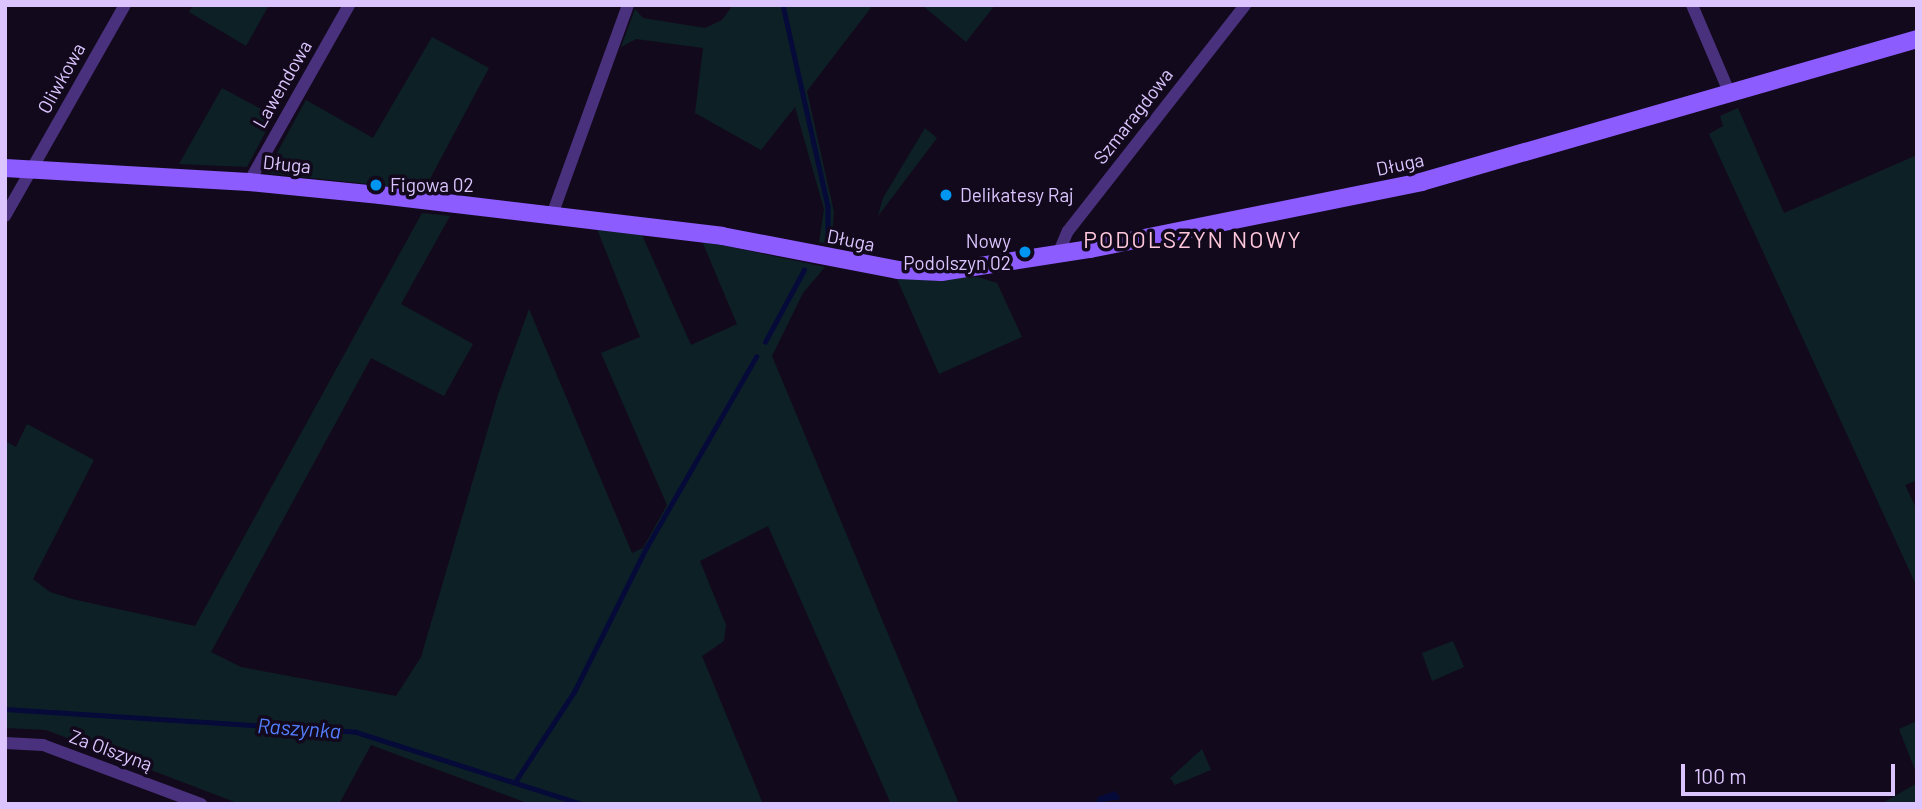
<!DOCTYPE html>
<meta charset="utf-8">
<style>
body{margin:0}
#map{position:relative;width:1922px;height:809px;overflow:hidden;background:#120a1c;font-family:Barlow,sans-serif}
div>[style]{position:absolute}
.green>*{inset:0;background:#0d2026}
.water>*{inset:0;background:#050a39}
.stream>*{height:4.5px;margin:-2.25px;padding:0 2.25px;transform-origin:2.25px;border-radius:2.25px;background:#050a39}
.street>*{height:12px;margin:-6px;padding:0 6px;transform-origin:6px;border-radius:6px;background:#4a317e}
.secondary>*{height:18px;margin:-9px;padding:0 9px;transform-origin:9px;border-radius:9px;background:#8d5cff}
.dots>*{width:19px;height:19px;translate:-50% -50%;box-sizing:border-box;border:4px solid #120a1c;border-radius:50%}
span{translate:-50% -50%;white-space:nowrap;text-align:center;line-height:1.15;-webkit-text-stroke:7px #120a1c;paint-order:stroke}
.street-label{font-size:19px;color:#dcc5ff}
.poi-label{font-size:19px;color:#dcc5ff}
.left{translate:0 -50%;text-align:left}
.right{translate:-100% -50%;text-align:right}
.water-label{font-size:21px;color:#537fff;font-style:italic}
.quarter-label{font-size:23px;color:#ffc7db;letter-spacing:2px}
.frame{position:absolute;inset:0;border:7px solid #dcc5ff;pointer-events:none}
.scale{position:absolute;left:1681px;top:764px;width:214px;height:32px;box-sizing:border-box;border:4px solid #dcc5ff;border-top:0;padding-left:9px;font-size:21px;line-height:24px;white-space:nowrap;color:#dcc5ff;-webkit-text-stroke:5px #120a1c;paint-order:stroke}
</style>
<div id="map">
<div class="green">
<div style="clip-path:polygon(193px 5px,269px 5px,246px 46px,189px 12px)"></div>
<div style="clip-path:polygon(733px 5px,873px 5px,807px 91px,834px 212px,832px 245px,819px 242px,824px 209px,795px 107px,761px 150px,695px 113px,703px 48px,636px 39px,621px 47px,635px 9px,643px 18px,705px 28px,722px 20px)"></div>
<div style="clip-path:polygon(922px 5px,995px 5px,966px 42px)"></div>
<div style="clip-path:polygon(432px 37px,489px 68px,424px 190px,266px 173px,306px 100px,373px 138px)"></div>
<div style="clip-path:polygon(222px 88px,274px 116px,247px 167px,179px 164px)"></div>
<div style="clip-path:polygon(1738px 108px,1784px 213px,1917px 155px,1917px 480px,1905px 485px,1917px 510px,1917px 587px,1709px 134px,1723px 126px,1720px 116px)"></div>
<div style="clip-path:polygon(925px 128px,937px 138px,878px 216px,883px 198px)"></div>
<div style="clip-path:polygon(422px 213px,450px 216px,401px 304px,473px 344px,444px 396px,371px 358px,211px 652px,241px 667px,396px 696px,421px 657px,498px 395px,529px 309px,632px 553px,643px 548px,667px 505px,601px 353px,640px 337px,597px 229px,642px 235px,691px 345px,737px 324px,702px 241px,825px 267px,803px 293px,772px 356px,959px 804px,891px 804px,768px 526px,700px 561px,726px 625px,724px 641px,702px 656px,763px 804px,530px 804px,371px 745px,339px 804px,240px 804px,46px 730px,5px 728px,5px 441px,16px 447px,27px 424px,94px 460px,33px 579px,50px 592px,72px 599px,195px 626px)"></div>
<div style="clip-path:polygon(978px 277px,997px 283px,1022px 337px,939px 374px,897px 279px)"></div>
<div style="clip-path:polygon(1453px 641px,1464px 667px,1432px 681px,1422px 653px)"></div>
<div style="clip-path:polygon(1917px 721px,1917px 775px,1899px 729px)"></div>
<div style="clip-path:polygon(1202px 749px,1211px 770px,1175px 785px,1170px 778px)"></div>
<div style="clip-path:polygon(1917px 783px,1917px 804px,1883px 804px,1883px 803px)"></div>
</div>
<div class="water">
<div style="clip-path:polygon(1115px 791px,1121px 799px,1096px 803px,1098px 797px)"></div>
</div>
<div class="stream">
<div style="left:783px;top:5px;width:206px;rotate:77.4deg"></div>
<div style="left:828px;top:206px;width:31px;rotate:90deg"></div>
<div style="left:765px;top:342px;width:82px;rotate:-61.6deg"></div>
<div style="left:5px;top:709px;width:352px;rotate:3.7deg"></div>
<div style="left:356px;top:732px;width:237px;rotate:17.7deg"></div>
<div style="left:515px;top:782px;width:108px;rotate:-56.8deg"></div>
<div style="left:574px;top:692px;width:159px;rotate:-63.4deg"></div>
<div style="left:645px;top:550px;width:223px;rotate:-60.1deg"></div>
</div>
<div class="street">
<div style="left:1692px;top:5px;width:97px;rotate:66.9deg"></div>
<div style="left:249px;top:182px;width:203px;rotate:-60.5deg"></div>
<div style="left:552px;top:215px;width:223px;rotate:-70.1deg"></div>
<div style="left:5px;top:216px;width:243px;rotate:-60.4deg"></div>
<div style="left:1058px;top:254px;width:25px;rotate:-67deg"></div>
<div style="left:1068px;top:231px;width:287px;rotate:-51.9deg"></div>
<div style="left:5px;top:743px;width:38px;rotate:3deg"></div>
<div style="left:43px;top:745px;width:169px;rotate:20.5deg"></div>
</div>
<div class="secondary">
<div style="left:5px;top:168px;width:244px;rotate:3.3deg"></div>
<div style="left:249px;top:182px;width:132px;rotate:5.7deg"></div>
<div style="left:380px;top:195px;width:344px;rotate:6.8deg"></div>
<div style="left:722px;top:236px;width:179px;rotate:10.9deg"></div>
<div style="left:898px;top:270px;width:43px;rotate:2.7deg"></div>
<div style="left:941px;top:272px;width:151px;rotate:-8.8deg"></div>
<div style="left:1090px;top:249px;width:338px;rotate:-11.4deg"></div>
<div style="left:1421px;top:182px;width:516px;rotate:-16.08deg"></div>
</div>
<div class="dots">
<div style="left:376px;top:185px;background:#0095f0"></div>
<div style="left:946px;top:195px;background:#0095f0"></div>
<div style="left:1025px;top:252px;background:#0095f0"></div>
</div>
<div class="street-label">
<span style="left:61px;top:78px;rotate:-61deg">Oliwkowa</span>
<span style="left:282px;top:84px;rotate:-60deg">Lawendowa</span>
<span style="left:1133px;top:116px;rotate:-52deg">Szmaragdowa</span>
<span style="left:287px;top:164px;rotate:6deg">Długa</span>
<span style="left:1400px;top:164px;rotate:-12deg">Długa</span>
<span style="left:851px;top:240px;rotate:11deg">Długa</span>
<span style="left:111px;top:750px;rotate:20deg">Za Olszyną</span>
</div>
<div class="poi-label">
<span class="left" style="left:390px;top:185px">Figowa 02</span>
<span class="left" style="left:960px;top:195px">Delikatesy Raj</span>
<span class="right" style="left:1011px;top:252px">Nowy<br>Podolszyn 02</span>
</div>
<div class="water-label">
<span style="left:299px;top:728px;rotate:4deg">Raszynka</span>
</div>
<div class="quarter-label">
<span style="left:1193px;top:239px">PODOLSZYN NOWY</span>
</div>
<div class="frame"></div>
<div class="scale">100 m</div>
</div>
